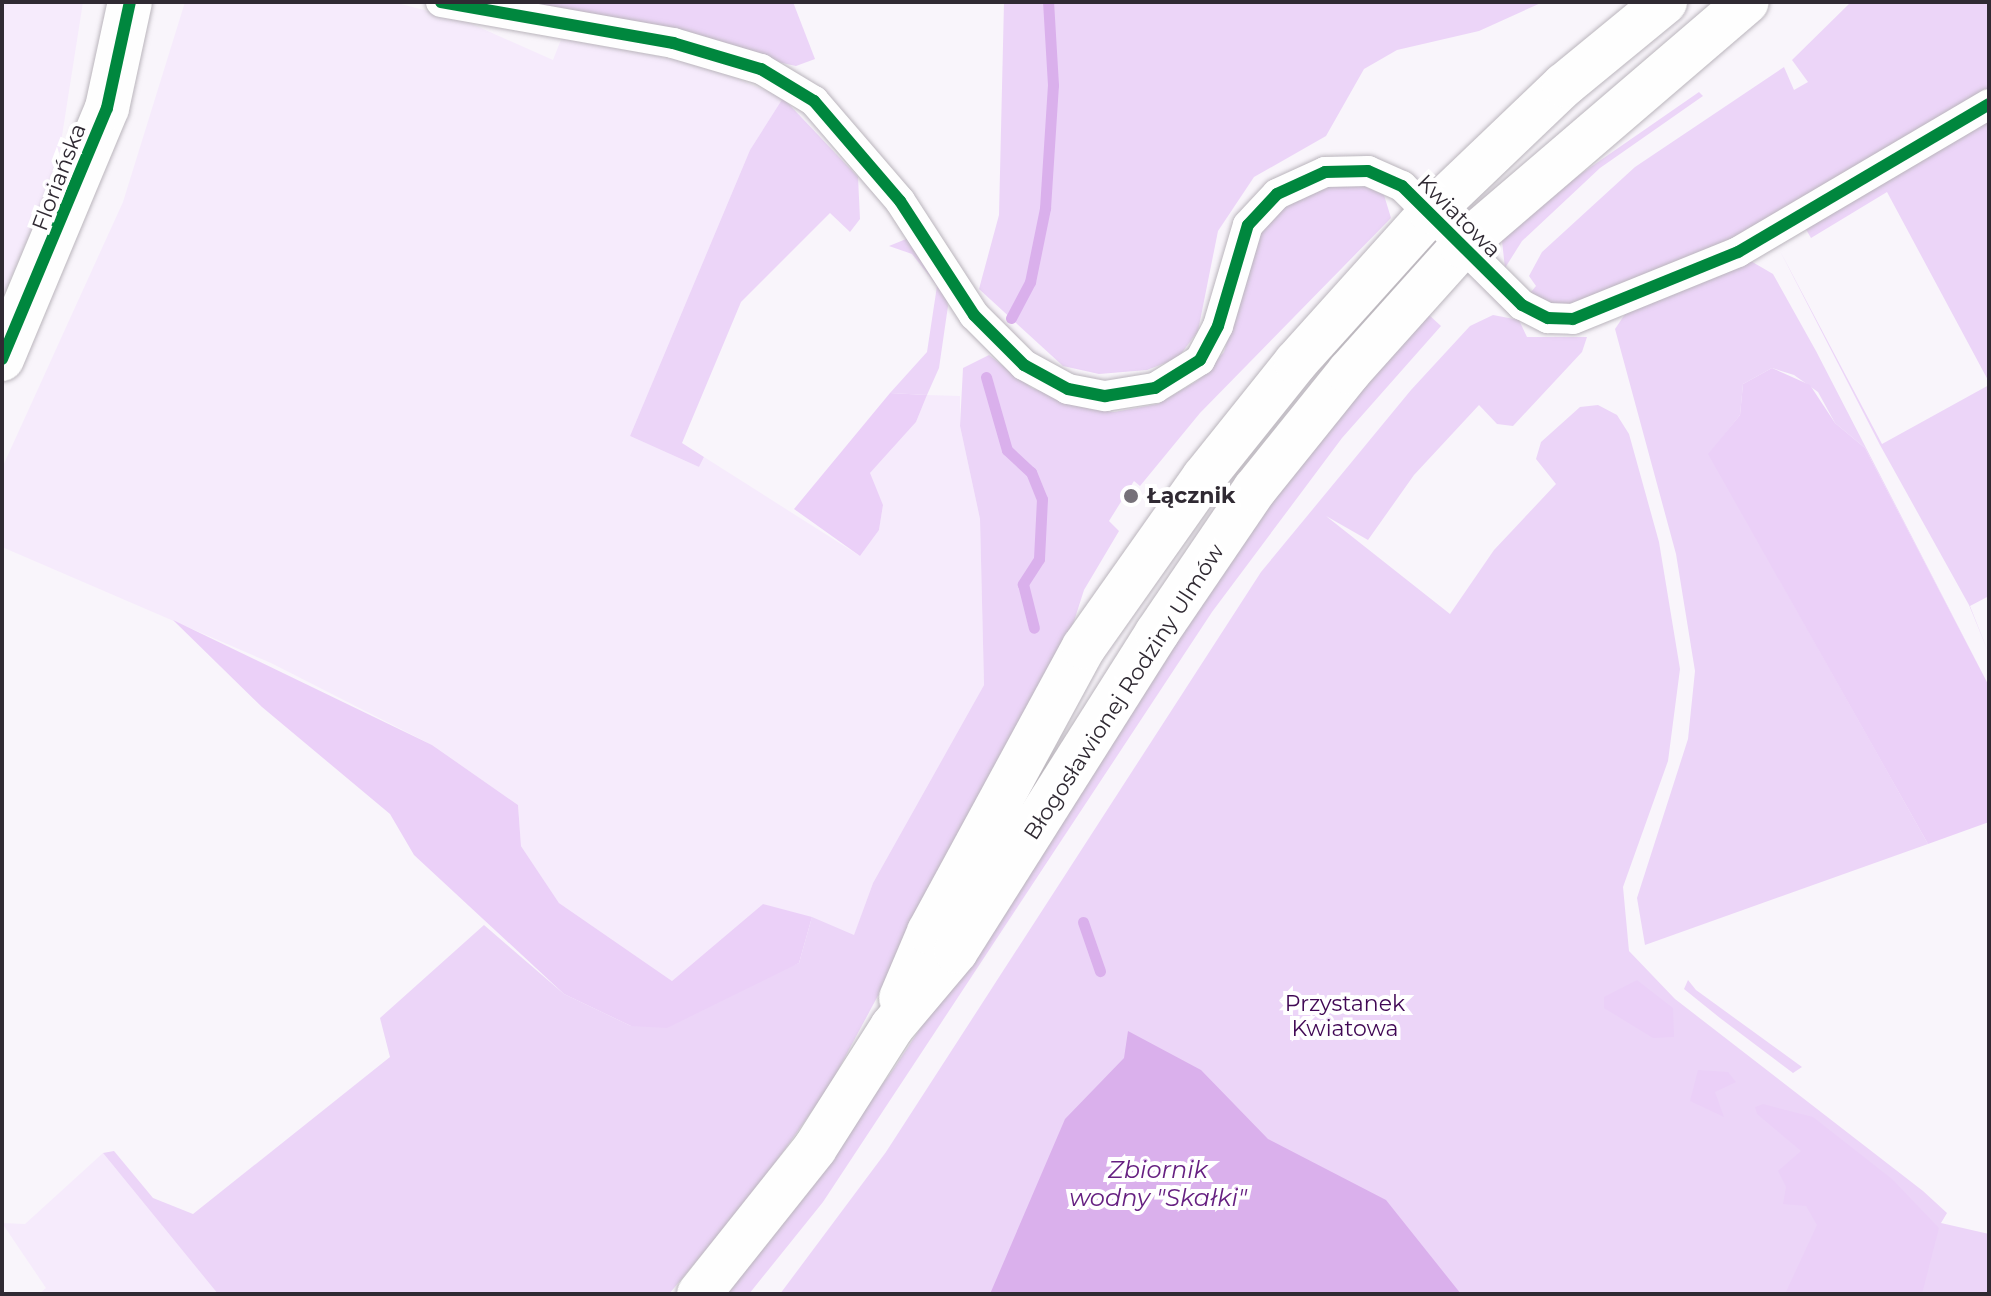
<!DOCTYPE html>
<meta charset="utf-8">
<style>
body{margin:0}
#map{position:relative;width:1991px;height:1296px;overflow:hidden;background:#f9f5fb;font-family:Montserrat,sans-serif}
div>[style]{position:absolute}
.built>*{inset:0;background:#f6ebfc}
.green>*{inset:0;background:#ecd5f8}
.forest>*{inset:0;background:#ebd0f8}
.water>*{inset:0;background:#dab0ec}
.stream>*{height:11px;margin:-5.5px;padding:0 5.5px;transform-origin:5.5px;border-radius:5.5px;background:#dab0ec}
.roads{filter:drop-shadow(0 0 2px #bab5bc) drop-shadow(0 0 2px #bab5bc)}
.street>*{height:30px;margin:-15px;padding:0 15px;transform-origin:15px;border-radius:15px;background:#fefefe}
.secondary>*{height:44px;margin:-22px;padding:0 22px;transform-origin:22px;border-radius:22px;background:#fefefe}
.cycleway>*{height:12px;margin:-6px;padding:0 6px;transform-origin:6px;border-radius:6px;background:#00873e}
.dots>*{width:22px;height:22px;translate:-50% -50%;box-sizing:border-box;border:4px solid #fff;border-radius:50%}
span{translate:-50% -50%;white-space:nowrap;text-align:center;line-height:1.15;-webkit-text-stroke:8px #fff;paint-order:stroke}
.street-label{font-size:22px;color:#302a33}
.poi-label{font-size:22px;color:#302a33;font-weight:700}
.left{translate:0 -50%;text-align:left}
.park-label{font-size:22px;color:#400854}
.water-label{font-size:24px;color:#662081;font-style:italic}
.frame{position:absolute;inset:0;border:4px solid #302a33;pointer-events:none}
</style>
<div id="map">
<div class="built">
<div style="clip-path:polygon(2px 2px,83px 2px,56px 174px,2px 298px)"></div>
<div style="clip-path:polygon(185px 2px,393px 2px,463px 20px,553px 60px,562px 37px,708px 66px,783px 98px,750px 150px,630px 436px,699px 467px,704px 457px,860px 556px,879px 530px,883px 505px,869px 474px,916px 422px,927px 395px,960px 396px,960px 426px,980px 519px,984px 685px,873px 883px,854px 936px,763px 904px,672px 981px,559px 903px,521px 846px,518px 805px,432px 745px,271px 663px,2px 547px,2px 468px,123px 202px)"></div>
<div style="clip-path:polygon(103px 1153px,218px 1294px,39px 1294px,46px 1288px,2px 1223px,25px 1224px)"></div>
</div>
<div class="green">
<div style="clip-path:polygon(508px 2px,793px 2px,815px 59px,796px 66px)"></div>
<div style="clip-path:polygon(1004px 2px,1543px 2px,1479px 31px,1397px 50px,1364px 69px,1326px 136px,1254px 177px,1218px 231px,1198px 331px,1178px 358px,1147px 370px,1099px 374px,1063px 366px,979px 289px,999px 215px)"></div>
<div style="clip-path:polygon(1851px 2px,1989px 2px,1989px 93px,1728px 245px,1576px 306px,1547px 303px,1531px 292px,1536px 286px,1529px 276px,1542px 252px,1635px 167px,1784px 67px,1794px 90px,1808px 82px,1792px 60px)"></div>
<div style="clip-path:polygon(1699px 92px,1703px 96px,1600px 168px,1522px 241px,1505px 268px,1502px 241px,1536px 205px)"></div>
<div style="clip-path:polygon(783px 98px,858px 177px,860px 219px,850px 232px,830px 213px,741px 302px,682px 443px,704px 457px,699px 467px,630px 436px,750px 150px)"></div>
<div style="clip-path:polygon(1989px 112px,1989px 382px,1887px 192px,1811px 238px,1803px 224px)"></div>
<div style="clip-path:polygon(1359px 184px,1384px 195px,1391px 218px,1200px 413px,1140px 486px,1134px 481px,1109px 521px,1119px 531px,1084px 590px,1067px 643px,829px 1087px,756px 1190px,669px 1294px,218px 1294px,103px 1153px,114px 1151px,153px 1198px,193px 1214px,390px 1057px,380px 1018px,484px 925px,564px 994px,631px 1026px,799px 963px,812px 917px,854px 935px,873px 883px,984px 685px,980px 519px,960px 426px,963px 368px,989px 355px,1032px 388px,1090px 409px,1114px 412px,1158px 404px,1197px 381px,1224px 352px,1260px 232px,1292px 200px,1324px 187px)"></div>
<div style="clip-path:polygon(911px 237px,945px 289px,948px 306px,939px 368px,927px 395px,890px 393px,927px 352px,937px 286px,912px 254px,889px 246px)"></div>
<div style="clip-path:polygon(1779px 249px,1882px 444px,1989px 385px,1989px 596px,1970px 606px,1989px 654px,1969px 605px,1880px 445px)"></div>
<div style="clip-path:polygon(1749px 260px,1773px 274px,1816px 351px,1989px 686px,1865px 448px,1835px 423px,1818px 392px,1794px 375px,1772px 368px,1743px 384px,1740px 415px,1709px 454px,1928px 844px,1645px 945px,1637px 898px,1688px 739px,1695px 671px,1676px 554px,1615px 329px,1625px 314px)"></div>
<div style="clip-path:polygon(1429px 315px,1441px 326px,1342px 438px,1212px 612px,823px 1202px,749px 1294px,726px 1294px,893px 1070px,1234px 549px,1349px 402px)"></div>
<div style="clip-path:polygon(1493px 315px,1519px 320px,1527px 337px,1587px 337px,1582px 352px,1513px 426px,1497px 424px,1479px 405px,1414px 475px,1368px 540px,1326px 516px,1450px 614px,1494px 550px,1556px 484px,1536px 459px,1541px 442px,1580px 407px,1598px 405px,1617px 415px,1629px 434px,1659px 542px,1680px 669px,1668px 761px,1623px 887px,1629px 951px,1675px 999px,1923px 1191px,1947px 1213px,1941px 1223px,1989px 1234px,1989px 1294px,780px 1294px,886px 1152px,1261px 572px,1411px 390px,1470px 326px)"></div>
<div style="clip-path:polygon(1688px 980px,1696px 990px,1802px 1067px,1793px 1073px,1720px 1018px,1684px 989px)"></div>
</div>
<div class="forest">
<div style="clip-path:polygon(1772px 368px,1810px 385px,1835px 423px,1865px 448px,1989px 686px,1989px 822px,1928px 844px,1708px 454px,1740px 415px,1743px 384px)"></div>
<div style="clip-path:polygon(890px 393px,927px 395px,916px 422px,870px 473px,883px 505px,879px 530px,860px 556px,794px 509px)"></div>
<div style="clip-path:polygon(173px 620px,432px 745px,518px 805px,521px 846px,559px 903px,672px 981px,763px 904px,812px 917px,799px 963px,667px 1028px,631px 1026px,564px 994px,414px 855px,390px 814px,262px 707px)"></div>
<div style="clip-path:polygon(1637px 980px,1673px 1008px,1674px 1037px,1653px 1038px,1604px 1008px,1604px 997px)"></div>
<div style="clip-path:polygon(1698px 1070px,1728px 1072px,1736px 1082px,1715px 1092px,1724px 1117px,1690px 1101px)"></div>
<div style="clip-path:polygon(1763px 1104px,1813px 1117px,1892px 1179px,1939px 1228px,1922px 1294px,1785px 1294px,1817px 1225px,1806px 1206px,1783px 1204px,1786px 1187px,1778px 1171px,1801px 1151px,1757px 1114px,1755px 1107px)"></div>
</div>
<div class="water">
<div style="clip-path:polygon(1128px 1031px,1201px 1070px,1268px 1139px,1386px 1200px,1461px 1294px,990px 1294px,1065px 1119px,1124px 1058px)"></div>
</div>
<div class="stream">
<div style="left:1011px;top:318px;width:41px;rotate:-62.2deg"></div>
<div style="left:1030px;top:282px;width:76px;rotate:-78.5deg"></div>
<div style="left:1045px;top:208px;width:123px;rotate:-86.3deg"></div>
<div style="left:1053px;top:85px;width:83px;rotate:-93.4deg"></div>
<div style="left:986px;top:377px;width:76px;rotate:74deg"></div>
<div style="left:1007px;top:450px;width:33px;rotate:43deg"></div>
<div style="left:1031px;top:472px;width:29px;rotate:68deg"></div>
<div style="left:1042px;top:499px;width:60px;rotate:92.9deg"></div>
<div style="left:1039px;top:559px;width:30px;rotate:123deg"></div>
<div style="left:1023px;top:584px;width:45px;rotate:76deg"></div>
<div style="left:1083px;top:922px;width:52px;rotate:70.9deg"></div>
</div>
<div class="roads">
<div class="street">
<div style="left:441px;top:2px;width:236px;rotate:10deg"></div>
<div style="left:673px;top:43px;width:92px;rotate:16.5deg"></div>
<div style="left:761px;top:69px;width:62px;rotate:31.1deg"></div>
<div style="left:814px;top:101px;width:132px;rotate:49.3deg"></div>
<div style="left:900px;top:201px;width:136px;rotate:57deg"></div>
<div style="left:974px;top:315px;width:71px;rotate:45deg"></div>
<div style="left:1024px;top:365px;width:50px;rotate:28.6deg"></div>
<div style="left:1068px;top:389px;width:38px;rotate:11deg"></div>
<div style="left:1105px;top:396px;width:51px;rotate:-9.1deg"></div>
<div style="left:1155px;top:388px;width:53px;rotate:-31.9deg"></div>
<div style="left:1200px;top:360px;width:38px;rotate:-62deg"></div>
<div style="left:1218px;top:326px;width:105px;rotate:-73.5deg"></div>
<div style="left:1248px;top:225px;width:42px;rotate:-46.9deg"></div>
<div style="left:1277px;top:194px;width:53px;rotate:-24.6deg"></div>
<div style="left:1325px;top:172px;width:43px;rotate:-1.3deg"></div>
<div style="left:1368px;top:171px;width:37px;rotate:24deg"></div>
<div style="left:1402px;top:186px;width:169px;rotate:44.8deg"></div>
<div style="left:1522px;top:305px;width:29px;rotate:27deg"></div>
<div style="left:1548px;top:318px;width:25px;rotate:2deg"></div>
<div style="left:1573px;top:319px;width:178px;rotate:-22.1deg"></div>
<div style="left:1738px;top:252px;width:291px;rotate:-30.5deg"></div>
</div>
<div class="secondary">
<div style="left:2px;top:359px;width:272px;rotate:-67.3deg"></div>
<div style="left:107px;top:108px;width:108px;rotate:-77.8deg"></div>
<div style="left:901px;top:998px;width:72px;rotate:-67deg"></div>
<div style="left:929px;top:932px;width:324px;rotate:-61.5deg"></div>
<div style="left:1084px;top:647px;width:208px;rotate:-54.8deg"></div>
<div style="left:1204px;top:477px;width:147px;rotate:-51.3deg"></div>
<div style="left:1296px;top:362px;width:202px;rotate:-48deg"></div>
<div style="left:1431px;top:212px;width:184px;rotate:-43.7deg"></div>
<div style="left:1564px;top:85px;width:131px;rotate:-39.4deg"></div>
<div style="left:699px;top:1294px;width:186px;rotate:-51.5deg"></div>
<div style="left:815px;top:1148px;width:143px;rotate:-57.5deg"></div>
<div style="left:892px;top:1027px;width:99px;rotate:-49.9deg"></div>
<div style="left:956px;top:951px;width:376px;rotate:-57.7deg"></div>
<div style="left:1157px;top:633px;width:174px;rotate:-55.8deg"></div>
<div style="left:1255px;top:489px;width:150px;rotate:-51.2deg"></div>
<div style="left:1349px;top:372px;width:169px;rotate:-48.1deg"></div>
<div style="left:1462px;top:246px;width:375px;rotate:-40.6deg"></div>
</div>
</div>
<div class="cycleway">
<div style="left:441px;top:2px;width:236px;rotate:10deg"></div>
<div style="left:673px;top:43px;width:92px;rotate:16.5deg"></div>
<div style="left:761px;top:69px;width:62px;rotate:31.1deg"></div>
<div style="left:814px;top:101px;width:132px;rotate:49.3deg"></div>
<div style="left:900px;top:201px;width:136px;rotate:57deg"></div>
<div style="left:974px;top:315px;width:71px;rotate:45deg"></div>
<div style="left:1024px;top:365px;width:50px;rotate:28.6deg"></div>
<div style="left:1068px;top:389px;width:38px;rotate:11deg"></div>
<div style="left:1105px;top:396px;width:51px;rotate:-9.1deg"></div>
<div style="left:1155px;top:388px;width:53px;rotate:-31.9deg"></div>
<div style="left:1200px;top:360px;width:38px;rotate:-62deg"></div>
<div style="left:1218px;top:326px;width:105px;rotate:-73.5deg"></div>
<div style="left:1248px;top:225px;width:42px;rotate:-46.9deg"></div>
<div style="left:1277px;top:194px;width:53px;rotate:-24.6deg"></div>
<div style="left:1325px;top:172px;width:43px;rotate:-1.3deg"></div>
<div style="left:1368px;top:171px;width:37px;rotate:24deg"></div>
<div style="left:1402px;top:186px;width:169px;rotate:44.8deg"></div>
<div style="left:1522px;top:305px;width:29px;rotate:27deg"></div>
<div style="left:1548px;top:318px;width:25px;rotate:2deg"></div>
<div style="left:1573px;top:319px;width:178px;rotate:-22.1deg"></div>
<div style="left:1738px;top:252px;width:291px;rotate:-30.5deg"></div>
<div style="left:2px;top:359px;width:272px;rotate:-67.3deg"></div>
<div style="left:107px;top:108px;width:108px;rotate:-77.8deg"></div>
</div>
<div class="dots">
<div style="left:1131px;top:496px;background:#767179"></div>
</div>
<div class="street-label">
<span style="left:59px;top:177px;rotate:-69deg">Floriańska</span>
<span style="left:1459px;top:216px;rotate:45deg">Kwiatowa</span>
<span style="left:1124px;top:692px;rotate:-57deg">Błogosławionej Rodziny Ulmów</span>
</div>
<div class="poi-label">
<span class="left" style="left:1147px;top:496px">Łącznik</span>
</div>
<div class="park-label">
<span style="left:1345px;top:1016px">Przystanek<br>Kwiatowa</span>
</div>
<div class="water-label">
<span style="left:1158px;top:1184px">Zbiornik<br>wodny "Skałki"</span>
</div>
<div class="frame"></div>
</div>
